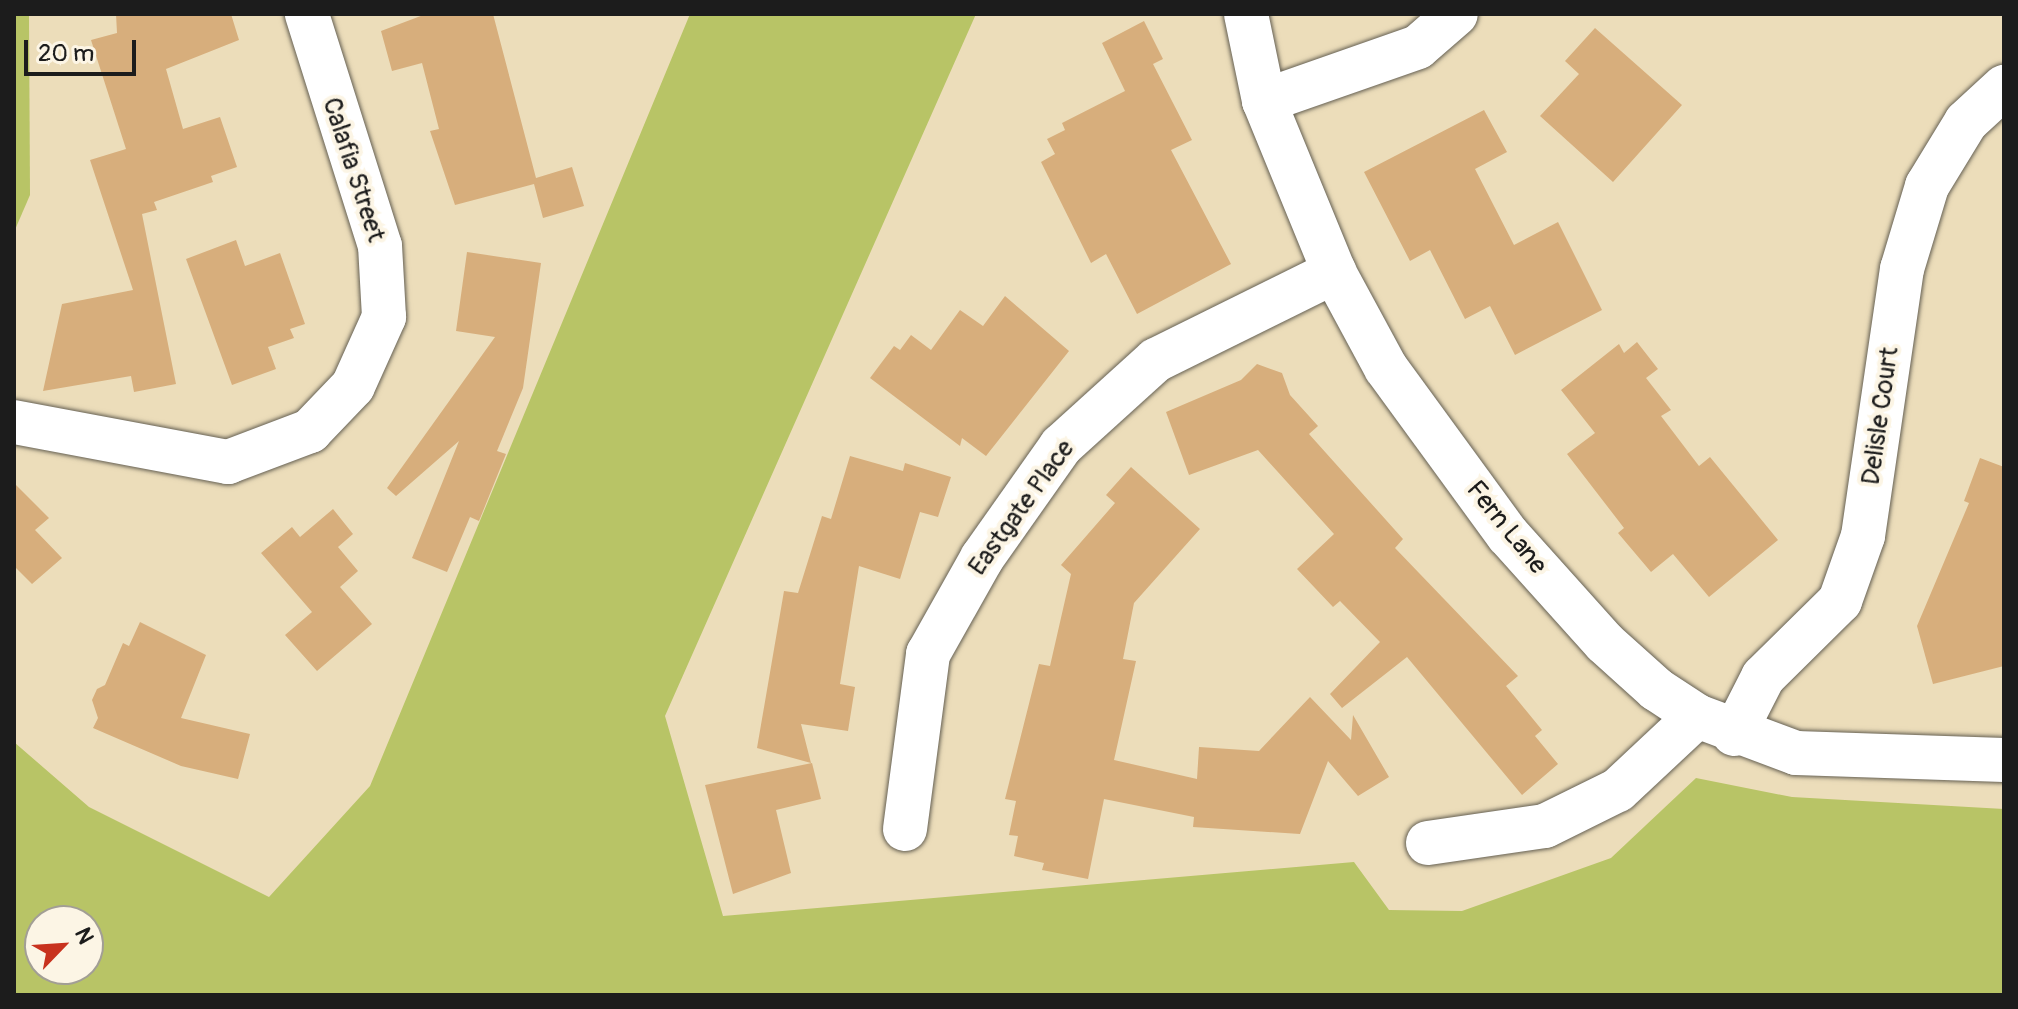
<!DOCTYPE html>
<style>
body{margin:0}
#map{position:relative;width:2018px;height:1009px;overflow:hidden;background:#ecddba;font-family:Pangolin,sans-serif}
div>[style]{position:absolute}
.green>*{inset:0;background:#b8c466}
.building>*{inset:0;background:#d7ae7c}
.roads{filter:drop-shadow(0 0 2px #656053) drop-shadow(0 0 2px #656053)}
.minor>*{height:44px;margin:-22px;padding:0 22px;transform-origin:22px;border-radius:22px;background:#fff}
span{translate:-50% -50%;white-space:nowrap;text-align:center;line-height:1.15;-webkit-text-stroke:8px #fcf5e5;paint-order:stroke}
.street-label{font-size:26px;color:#1c1c1c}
.frame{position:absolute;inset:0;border:16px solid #1c1c1c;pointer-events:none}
.north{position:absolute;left:24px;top:905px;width:80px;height:80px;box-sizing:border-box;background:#fcf5e5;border:2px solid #a29e95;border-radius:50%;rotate:65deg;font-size:22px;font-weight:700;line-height:32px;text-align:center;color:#1c1c1c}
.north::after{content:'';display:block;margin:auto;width:28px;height:36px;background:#c8321e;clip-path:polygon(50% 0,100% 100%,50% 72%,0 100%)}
.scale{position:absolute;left:24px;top:40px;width:112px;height:36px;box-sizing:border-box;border:4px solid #1c1c1c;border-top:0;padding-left:10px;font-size:24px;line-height:28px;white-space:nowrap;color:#1c1c1c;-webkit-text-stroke:6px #fcf5e5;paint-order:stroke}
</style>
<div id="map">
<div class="green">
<div style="clip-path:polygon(14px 14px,29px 14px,30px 195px,14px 232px)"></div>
<div style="clip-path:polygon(evenodd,690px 14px,976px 14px,665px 716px,723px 916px,1354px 862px,1389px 910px,1462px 911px,1611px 858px,1696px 778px,1792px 797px,2004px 809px,2004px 995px,14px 995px,14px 742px,89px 807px,269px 897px,370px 786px,690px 14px,40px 921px,88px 921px,88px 969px,40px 969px,40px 921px)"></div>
</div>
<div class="building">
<div style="clip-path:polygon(116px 14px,231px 14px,239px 40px,166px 69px,183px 129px,220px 117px,237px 167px,211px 176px,213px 182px,154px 202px,157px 210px,142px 214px,176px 384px,134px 392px,131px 376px,43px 391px,62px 304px,133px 290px,90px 160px,126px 149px,91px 40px,117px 33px)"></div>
<div style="clip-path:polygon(426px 14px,493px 14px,536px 178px,572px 167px,584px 206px,543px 218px,534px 184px,455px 205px,430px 131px,439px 129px,422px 63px,392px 71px,381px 31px)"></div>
<div style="clip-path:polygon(1144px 21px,1163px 59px,1153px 64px,1192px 140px,1171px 150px,1231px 264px,1137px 314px,1106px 254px,1091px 263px,1041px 162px,1055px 154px,1047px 139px,1065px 130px,1062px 123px,1125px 91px,1102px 43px)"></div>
<div style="clip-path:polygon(1595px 28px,1682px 105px,1613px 182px,1540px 116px,1579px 74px,1565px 61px)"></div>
<div style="clip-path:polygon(1484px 110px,1507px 152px,1475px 169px,1514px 245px,1558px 222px,1602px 310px,1515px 355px,1490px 306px,1465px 319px,1430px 250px,1410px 261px,1364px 172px)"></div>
<div style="clip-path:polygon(236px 240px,245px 266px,280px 253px,305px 324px,290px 329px,294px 338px,268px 347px,276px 369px,232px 385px,186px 259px)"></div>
<div style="clip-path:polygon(467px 252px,541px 263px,523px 388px,497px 451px,506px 454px,479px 521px,470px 517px,447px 572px,412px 558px,459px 441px,396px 496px,387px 488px,495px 337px,456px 331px)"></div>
<div style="clip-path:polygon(1005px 296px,1069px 351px,986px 456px,962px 438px,960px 446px,870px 378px,894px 346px,900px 350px,911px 335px,931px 350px,960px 310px,983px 326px)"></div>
<div style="clip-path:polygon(1637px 342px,1658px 369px,1646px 378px,1671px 410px,1661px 416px,1699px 466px,1710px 457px,1778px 540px,1709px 597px,1673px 554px,1651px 572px,1618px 533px,1624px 528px,1567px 454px,1595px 433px,1561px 390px,1619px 344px,1624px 353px)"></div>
<div style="clip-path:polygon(1257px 364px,1282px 373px,1290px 395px,1318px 426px,1309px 434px,1403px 539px,1395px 548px,1518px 676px,1506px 686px,1542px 730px,1535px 736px,1558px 764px,1522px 795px,1407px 657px,1342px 708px,1330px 694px,1380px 642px,1340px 601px,1333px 607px,1297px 569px,1334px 534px,1258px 450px,1189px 475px,1166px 412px,1241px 380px)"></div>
<div style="clip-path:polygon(850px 456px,903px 471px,905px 463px,951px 477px,938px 517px,920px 512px,900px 579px,859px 566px,840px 684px,855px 687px,848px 731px,801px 724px,811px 763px,757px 748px,784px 591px,798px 593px,822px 516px,831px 519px)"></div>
<div style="clip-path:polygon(1980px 458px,2004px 467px,2004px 666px,1933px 684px,1917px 626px,1969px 503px,1964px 501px)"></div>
<div style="clip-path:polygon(1131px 467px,1200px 529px,1134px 603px,1123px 659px,1136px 661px,1114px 760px,1197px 779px,1199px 747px,1259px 751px,1310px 697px,1351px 740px,1353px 715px,1389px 777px,1358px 796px,1328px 761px,1300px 834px,1193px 827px,1194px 817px,1104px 799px,1088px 879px,1042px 870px,1044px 863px,1014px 856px,1018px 836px,1009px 835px,1016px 801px,1005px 799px,1039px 664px,1050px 666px,1071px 574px,1061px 565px,1115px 503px,1106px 495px)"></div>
<div style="clip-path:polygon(14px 483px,49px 518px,35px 530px,62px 558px,32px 584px,14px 566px)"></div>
<div style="clip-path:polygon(333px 509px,353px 534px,338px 547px,358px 571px,340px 587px,372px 624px,317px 671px,285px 635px,312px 612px,261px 553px,292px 527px,300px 537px)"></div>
<div style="clip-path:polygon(140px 622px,206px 655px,181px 718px,250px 734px,238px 779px,181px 766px,93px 728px,98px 718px,92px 700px,97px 689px,105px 685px,123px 643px,129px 646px)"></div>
<div style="clip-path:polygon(812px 763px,821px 799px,776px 810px,791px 873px,733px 894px,705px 785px)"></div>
</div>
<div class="roads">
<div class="minor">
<div style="left:1246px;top:14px;width:89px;rotate:78.3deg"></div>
<div style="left:1264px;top:101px;width:185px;rotate:67.7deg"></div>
<div style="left:1334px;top:272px;width:109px;rotate:61.6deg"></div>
<div style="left:1386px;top:368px;width:207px;rotate:53.9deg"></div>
<div style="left:1508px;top:535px;width:145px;rotate:48.1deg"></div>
<div style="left:1605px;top:643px;width:69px;rotate:42deg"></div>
<div style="left:1656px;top:689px;width:49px;rotate:33.4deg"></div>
<div style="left:1697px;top:716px;width:106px;rotate:20.5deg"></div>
<div style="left:1796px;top:753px;width:208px;rotate:1.9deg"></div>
<div style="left:1264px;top:101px;width:163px;rotate:-19.3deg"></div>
<div style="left:1418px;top:47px;width:50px;rotate:-41deg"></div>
<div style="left:14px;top:422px;width:218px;rotate:10.6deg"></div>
<div style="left:228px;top:462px;width:88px;rotate:-20.7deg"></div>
<div style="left:310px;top:431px;width:62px;rotate:-46.3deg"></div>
<div style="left:353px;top:386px;width:76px;rotate:-65.8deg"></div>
<div style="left:384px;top:317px;width:71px;rotate:-93.2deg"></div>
<div style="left:380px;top:246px;width:243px;rotate:-107.5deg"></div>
<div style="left:1734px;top:734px;width:64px;rotate:-63deg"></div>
<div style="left:1763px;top:677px;width:108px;rotate:-44.6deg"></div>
<div style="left:1840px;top:601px;width:69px;rotate:-70.5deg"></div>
<div style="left:1863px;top:536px;width:270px;rotate:-81.7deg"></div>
<div style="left:1902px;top:269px;width:87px;rotate:-73.2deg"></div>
<div style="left:1927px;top:186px;width:75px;rotate:-58.6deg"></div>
<div style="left:1966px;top:122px;width:52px;rotate:-42.6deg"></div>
<div style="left:905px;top:829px;width:177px;rotate:-82.5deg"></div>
<div style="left:928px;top:654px;width:110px;rotate:-60.6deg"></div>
<div style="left:982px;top:558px;width:137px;rotate:-54.8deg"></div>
<div style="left:1061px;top:446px;width:128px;rotate:-42.2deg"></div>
<div style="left:1156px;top:360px;width:199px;rotate:-26.3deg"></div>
<div style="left:1428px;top:843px;width:118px;rotate:-8.3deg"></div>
<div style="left:1545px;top:826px;width:81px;rotate:-26.3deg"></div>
<div style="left:1618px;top:790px;width:108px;rotate:-43.1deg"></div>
</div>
</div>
<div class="street-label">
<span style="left:353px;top:170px;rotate:72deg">Calafia Street</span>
<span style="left:1881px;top:416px;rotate:-82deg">Delisle Court</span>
<span style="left:1022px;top:508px;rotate:-54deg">Eastgate Place</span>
<span style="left:1506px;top:528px;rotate:51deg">Fern Lane</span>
</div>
<div class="frame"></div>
<div class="north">N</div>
<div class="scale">20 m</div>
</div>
